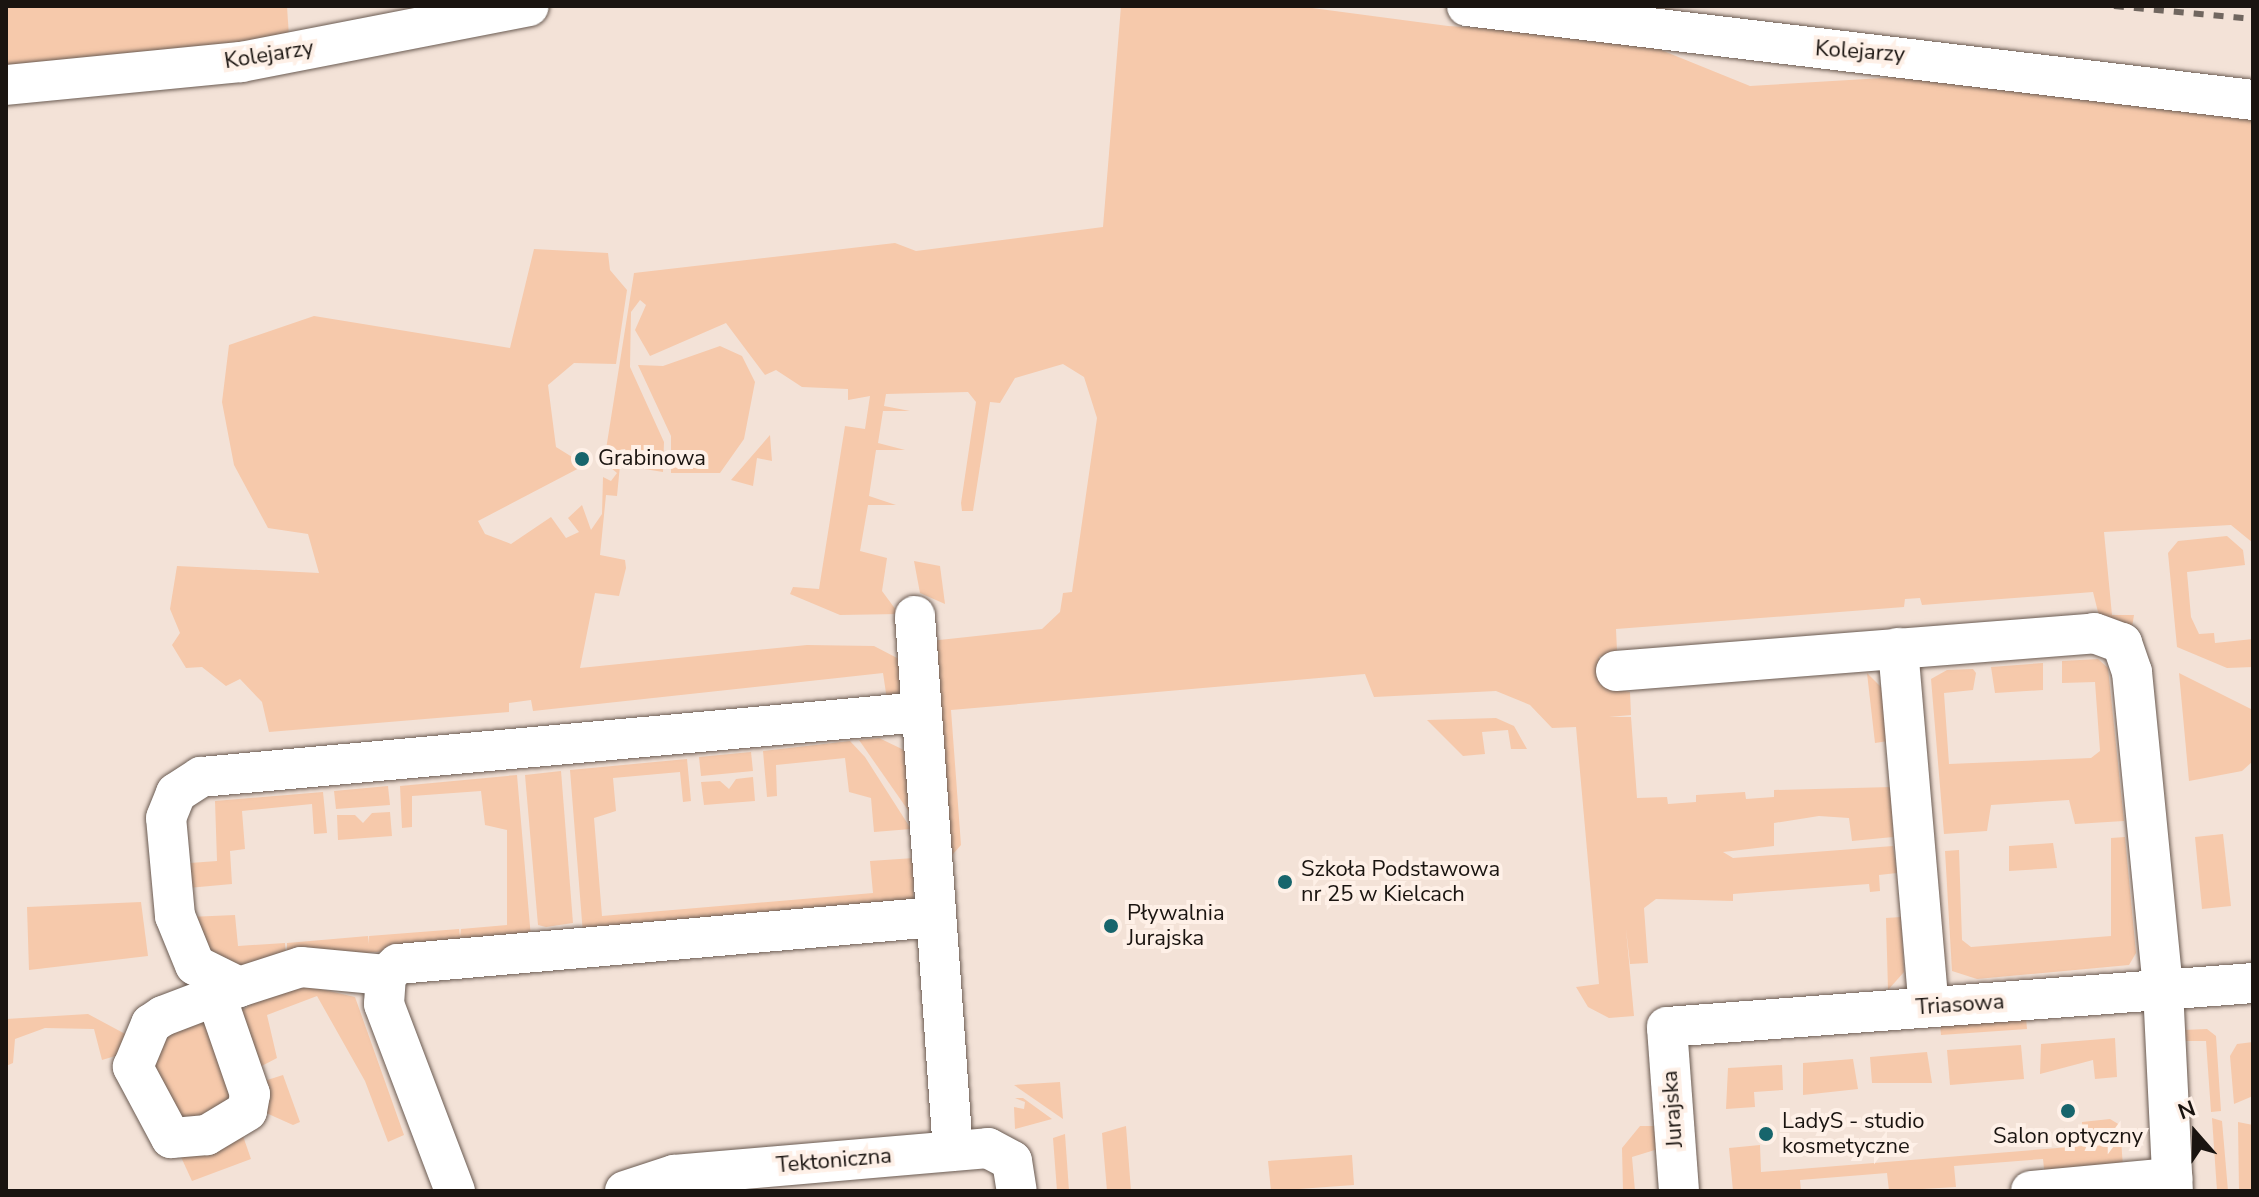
<!DOCTYPE html>
<meta charset="utf-8">
<style>
body{margin:0}
#map{position:relative;width:2259px;height:1197px;overflow:hidden;background:#f3e2d7;font-family:"Nunito Sans",sans-serif}
div>[style]{position:absolute}
.green>*{inset:0;background:#f6c9ab}
.roads{filter:drop-shadow(0 0 2px #6a5b52) drop-shadow(0 0 2px #6a5b52)}
.street>*{height:40px;margin:-20px;padding:0 20px;transform-origin:20px;border-radius:20px;background:#fff}
.rail>*{height:6px;margin-top:-3px;transform-origin:0;background:repeating-linear-gradient(90deg,#70665f 0 10px,transparent 0 20px)}
.dots>*{width:22px;height:22px;translate:-50% -50%;box-sizing:border-box;border:4px solid #fef0e7;border-radius:50%}
span{translate:-50% -50%;white-space:nowrap;text-align:center;line-height:1.15;-webkit-text-stroke:8px #fef0e7;paint-order:stroke}
.street-label{font-size:22px;color:#1a1410}
.poi-label{font-size:22px;color:#1a1410}
.left{translate:0 -50%;text-align:left}
.frame{position:absolute;inset:0;border:8px solid #1a1410;pointer-events:none}
.north{position:absolute;left:2155px;top:1093px;width:80px;height:80px;-webkit-text-stroke:6px #fef0e7;paint-order:stroke;rotate:340deg;font-size:22px;font-weight:700;line-height:32px;text-align:center;color:#1a1410}
.north::after{content:'';display:block;margin:auto;width:28px;height:36px;background:#1a1410;clip-path:polygon(50% 0,100% 100%,50% 72%,0 100%)}
</style>
<div id="map">
<div class="green">
<div style="clip-path:polygon(6px 6px,287px 6px,289px 37px,6px 75px)"></div>
<div style="clip-path:polygon(1121px 6px,1297px 6px,1448px 26px,1629px 37px,1750px 86px,1916px 76px,2253px 115px,2253px 543px,2231px 525px,2104px 532px,2112px 615px,2134px 615px,2132px 627px,2099px 616px,2093px 592px,1922px 605px,1920px 598px,1905px 599px,1904px 607px,1616px 629px,1617px 651px,1599px 657px,1600px 685px,1630px 692px,1631px 715px,1609px 717px,1631px 717px,1637px 798px,1667px 797px,1668px 804px,1696px 802px,1696px 795px,1745px 792px,1746px 799px,1774px 797px,1774px 790px,1891px 787px,1893px 837px,1852px 841px,1849px 818px,1819px 816px,1774px 823px,1774px 846px,1723px 852px,1733px 858px,1893px 846px,1897px 873px,1879px 875px,1880px 891px,1870px 892px,1869px 884px,1733px 894px,1733px 901px,1656px 899px,1644px 908px,1648px 963px,1630px 964px,1626px 929px,1634px 1016px,1609px 1018px,1588px 1007px,1576px 987px,1599px 984px,1576px 727px,1552px 728px,1530px 705px,1496px 691px,1374px 697px,1365px 674px,951px 710px,961px 845px,946px 862px,930px 641px,1042px 629px,1060px 612px,1063px 593px,1072px 592px,1097px 418px,1084px 377px,1063px 364px,1015px 378px,1000px 403px,990px 402px,973px 511px,962px 511px,961px 503px,976px 402px,968px 392px,886px 394px,884px 406px,910px 411px,883px 411px,878px 443px,905px 450px,876px 450px,869px 496px,896px 505px,868px 505px,860px 551px,887px 558px,882px 591px,899px 614px,840px 615px,790px 594px,793px 587px,819px 589px,845px 426px,865px 429px,870px 396px,848px 400px,848px 389px,802px 387px,776px 370px,765px 375px,726px 323px,650px 356px,635px 330px,646px 305px,640px 300px,631px 312px,630px 367px,664px 442px,663px 472px,620px 465px,617px 496px,606px 495px,600px 555px,625px 560px,626px 568px,619px 596px,595px 593px,580px 668px,807px 645px,874px 646px,899px 659px,902px 696px,887px 700px,883px 673px,533px 711px,531px 700px,509px 703px,509px 712px,269px 732px,262px 702px,240px 679px,226px 686px,202px 667px,186px 668px,172px 645px,180px 633px,170px 609px,177px 566px,319px 573px,308px 534px,268px 528px,234px 465px,222px 402px,229px 345px,314px 316px,510px 348px,534px 249px,608px 253px,610px 270px,627px 290px,616px 364px,574px 363px,548px 385px,556px 447px,585px 465px,478px 521px,485px 534px,511px 544px,551px 517px,566px 538px,579px 532px,568px 518px,582px 505px,591px 530px,602px 514px,603px 477px,611px 481px,617px 473px,604px 462px,634px 273px,895px 243px,916px 251px,1103px 227px)"></div>
<div style="clip-path:polygon(720px 346px,742px 356px,755px 382px,744px 439px,720px 473px,671px 473px,671px 436px,638px 365px,663px 366px)"></div>
<div style="clip-path:polygon(770px 435px,772px 461px,757px 458px,753px 486px,731px 480px)"></div>
<div style="clip-path:polygon(2227px 536px,2243px 550px,2245px 565px,2187px 572px,2191px 617px,2199px 634px,2214px 633px,2215px 643px,2253px 639px,2253px 667px,2227px 668px,2177px 647px,2168px 553px,2178px 541px)"></div>
<div style="clip-path:polygon(914px 561px,940px 566px,945px 604px,920px 593px)"></div>
<div style="clip-path:polygon(2062px 661px,2098px 659px,2108px 668px,2124px 821px,2075px 824px,2069px 800px,1991px 805px,1987px 831px,1944px 834px,1931px 679px,1947px 670px,1973px 669px,1976px 673px,1973px 690px,1944px 693px,1949px 764px,2091px 758px,2100px 751px,2095px 682px,2062px 683px)"></div>
<div style="clip-path:polygon(2043px 663px,2043px 690px,1995px 693px,1991px 667px)"></div>
<div style="clip-path:polygon(1867px 673px,1883px 689px,1888px 741px,1875px 743px)"></div>
<div style="clip-path:polygon(2179px 673px,2253px 710px,2253px 761px,2242px 771px,2189px 781px)"></div>
<div style="clip-path:polygon(1496px 718px,1514px 726px,1527px 749px,1511px 749px,1508px 730px,1482px 732px,1485px 754px,1463px 756px,1427px 720px)"></div>
<div style="clip-path:polygon(879px 738px,906px 751px,910px 813px,859px 740px)"></div>
<div style="clip-path:polygon(850px 741px,865px 757px,911px 829px,874px 832px,871px 798px,849px 792px,845px 758px,776px 765px,777px 796px,767px 797px,763px 751px)"></div>
<div style="clip-path:polygon(751px 752px,753px 771px,701px 776px,699px 757px)"></div>
<div style="clip-path:polygon(687px 759px,691px 801px,683px 802px,680px 772px,613px 778px,616px 811px,594px 818px,602px 916px,873px 893px,870px 861px,914px 858px,913px 905px,583px 934px,570px 770px)"></div>
<div style="clip-path:polygon(561px 771px,573px 923px,546px 927px,538px 925px,525px 775px)"></div>
<div style="clip-path:polygon(517px 775px,531px 938px,287px 960px,287px 943px,368px 936px,369px 944px,369px 936px,459px 929px,460px 937px,461px 929px,507px 925px,507px 830px,485px 825px,481px 791px,412px 796px,412px 827px,402px 828px,400px 786px)"></div>
<div style="clip-path:polygon(753px 777px,755px 801px,704px 805px,701px 782px,720px 781px,729px 789px,736px 779px)"></div>
<div style="clip-path:polygon(388px 786px,390px 805px,336px 809px,334px 791px)"></div>
<div style="clip-path:polygon(323px 792px,327px 833px,314px 834px,312px 804px,242px 811px,245px 849px,230px 851px,232px 884px,188px 888px,190px 863px,217px 861px,215px 801px)"></div>
<div style="clip-path:polygon(390px 812px,392px 836px,338px 840px,337px 815px,355px 815px,363px 823px,372px 813px)"></div>
<div style="clip-path:polygon(2223px 834px,2231px 906px,2202px 909px,2195px 837px)"></div>
<div style="clip-path:polygon(2125px 837px,2136px 953px,2129px 965px,1977px 979px,1952px 971px,1945px 851px,1959px 850px,1962px 940px,1971px 947px,2111px 936px,2111px 838px)"></div>
<div style="clip-path:polygon(2053px 843px,2057px 868px,2009px 871px,2009px 846px)"></div>
<div style="clip-path:polygon(141px 902px,148px 956px,29px 970px,27px 907px)"></div>
<div style="clip-path:polygon(235px 915px,238px 946px,285px 943px,286px 960px,220px 969px,189px 917px)"></div>
<div style="clip-path:polygon(1901px 917px,1904px 972px,1888px 990px,1886px 918px)"></div>
<div style="clip-path:polygon(286px 981px,355px 997px,404px 1135px,388px 1142px,365px 1081px,317px 996px,267px 1015px,277px 1058px,256px 1069px,241px 1011px)"></div>
<div style="clip-path:polygon(88px 1014px,129px 1036px,122px 1054px,102px 1060px,94px 1029px,45px 1028px,15px 1039px,13px 1063px,6px 1066px,6px 1019px)"></div>
<div style="clip-path:polygon(205px 1016px,236px 1096px,184px 1128px,146px 1060px,148px 1045px)"></div>
<div style="clip-path:polygon(2026px 1018px,2027px 1029px,1941px 1035px,1940px 1025px)"></div>
<div style="clip-path:polygon(2207px 1029px,2216px 1036px,2221px 1111px,2211px 1112px,2206px 1041px,2185px 1041px,2183px 1030px)"></div>
<div style="clip-path:polygon(2115px 1038px,2117px 1077px,2095px 1079px,2093px 1060px,2040px 1074px,2041px 1044px)"></div>
<div style="clip-path:polygon(2253px 1042px,2253px 1096px,2234px 1104px,2230px 1056px,2237px 1044px)"></div>
<div style="clip-path:polygon(2021px 1045px,2024px 1079px,1950px 1085px,1947px 1050px)"></div>
<div style="clip-path:polygon(1927px 1052px,1932px 1083px,1872px 1083px,1870px 1057px)"></div>
<div style="clip-path:polygon(1853px 1059px,1858px 1089px,1803px 1095px,1803px 1063px)"></div>
<div style="clip-path:polygon(1782px 1065px,1783px 1090px,1754px 1092px,1755px 1107px,1726px 1109px,1728px 1068px)"></div>
<div style="clip-path:polygon(283px 1075px,300px 1122px,293px 1125px,264px 1112px,258px 1083px)"></div>
<div style="clip-path:polygon(1060px 1082px,1063px 1119px,1014px 1085px)"></div>
<div style="clip-path:polygon(1015px 1098px,1023px 1098px,1052px 1119px,1015px 1129px,1014px 1107px,1024px 1109px,1025px 1102px)"></div>
<div style="clip-path:polygon(2212px 1118px,2222px 1121px,2228px 1191px,2217px 1191px)"></div>
<div style="clip-path:polygon(2110px 1119px,2120px 1125px,2123px 1167px,2045px 1178px,2043px 1159px,1954px 1166px,1956px 1187px,1889px 1191px,1887px 1173px,1800px 1180px,1801px 1191px,1733px 1191px,1729px 1148px,1760px 1145px,1761px 1172px,2083px 1146px,2082px 1122px)"></div>
<div style="clip-path:polygon(2238px 1122px,2253px 1125px,2253px 1191px,2239px 1191px)"></div>
<div style="clip-path:polygon(1126px 1126px,1131px 1191px,1107px 1191px,1102px 1133px)"></div>
<div style="clip-path:polygon(1640px 1126px,1656px 1126px,1658px 1149px,1632px 1157px,1635px 1191px,1623px 1191px,1622px 1148px)"></div>
<div style="clip-path:polygon(1065px 1134px,1069px 1191px,1057px 1191px,1053px 1138px)"></div>
<div style="clip-path:polygon(243px 1136px,251px 1159px,192px 1181px,181px 1157px)"></div>
<div style="clip-path:polygon(1352px 1155px,1354px 1185px,1271px 1191px,1268px 1161px)"></div>
</div>
<div class="roads">
<div class="street">
<div style="left:1467px;top:6px;width:792px;rotate:6.82deg"></div>
<div style="left:6px;top:85px;width:236px;rotate:-5.6deg"></div>
<div style="left:241px;top:62px;width:293px;rotate:-11deg"></div>
<div style="left:915px;top:616px;width:536px;rotate:85.94deg"></div>
<div style="left:1898px;top:648px;width:360px;rotate:85.1deg"></div>
<div style="left:1616px;top:671px;width:480px;rotate:-4.5deg"></div>
<div style="left:2094px;top:633px;width:30px;rotate:20deg"></div>
<div style="left:2122px;top:643px;width:31px;rotate:71deg"></div>
<div style="left:2132px;top:672px;width:319px;rotate:84.4deg"></div>
<div style="left:2163px;top:989px;width:202px;rotate:87.2deg"></div>
<div style="left:239px;top:987px;width:49px;rotate:-153.4deg"></div>
<div style="left:195px;top:965px;width:53px;rotate:-112.2deg"></div>
<div style="left:175px;top:916px;width:98px;rotate:-95.2deg"></div>
<div style="left:166px;top:818px;width:27px;rotate:-68deg"></div>
<div style="left:176px;top:793px;width:30px;rotate:-33deg"></div>
<div style="left:201px;top:777px;width:723px;rotate:-5.16deg"></div>
<div style="left:216px;top:996px;width:104px;rotate:70.9deg"></div>
<div style="left:250px;top:1094px;width:17px;rotate:100deg"></div>
<div style="left:247px;top:1111px;width:47px;rotate:149deg"></div>
<div style="left:207px;top:1135px;width:36px;rotate:175deg"></div>
<div style="left:171px;top:1138px;width:81px;rotate:-118.2deg"></div>
<div style="left:133px;top:1067px;width:47px;rotate:-67.3deg"></div>
<div style="left:151px;top:1024px;width:14px;rotate:-34deg"></div>
<div style="left:163px;top:1016px;width:81px;rotate:-20.9deg"></div>
<div style="left:239px;top:987px;width:65px;rotate:-17.9deg"></div>
<div style="left:301px;top:967px;width:85px;rotate:5.4deg"></div>
<div style="left:455px;top:1191px;width:200px;rotate:-110.8deg"></div>
<div style="left:384px;top:1004px;width:29px;rotate:-86deg"></div>
<div style="left:386px;top:975px;width:16px;rotate:-43deg"></div>
<div style="left:398px;top:964px;width:539px;rotate:-5deg"></div>
<div style="left:625px;top:1191px;width:52px;rotate:-18.1deg"></div>
<div style="left:674px;top:1175px;width:315px;rotate:-4.9deg"></div>
<div style="left:988px;top:1148px;width:27px;rotate:28deg"></div>
<div style="left:1012px;top:1161px;width:30px;rotate:81deg"></div>
<div style="left:1679px;top:1191px;width:164px;rotate:-94.2deg"></div>
<div style="left:1667px;top:1027px;width:588px;rotate:-4.29deg"></div>
<div style="left:2031px;top:1191px;width:142px;rotate:-5.3deg"></div>
</div>
</div>
<div class="rail">
<div style="left:2114px;top:6px;width:140px;rotate:5.3deg"></div>
</div>
<div class="dots">
<div style="left:582px;top:459px;background:#17656c"></div>
<div style="left:1285px;top:882px;background:#17656c"></div>
<div style="left:1111px;top:926px;background:#17656c"></div>
<div style="left:2068px;top:1111px;background:#17656c"></div>
<div style="left:1766px;top:1134px;background:#17656c"></div>
</div>
<div class="street-label">
<span style="left:1860px;top:52px;rotate:4deg">Kolejarzy</span>
<span style="left:269px;top:55px;rotate:-9deg">Kolejarzy</span>
<span style="left:1960px;top:1005px;rotate:-4deg">Triasowa</span>
<span style="left:1673px;top:1109px;rotate:-94deg">Jurajska</span>
<span style="left:834px;top:1161px;rotate:-5deg">Tektoniczna</span>
</div>
<div class="poi-label">
<span class="left" style="left:598px;top:459px">Grabinowa</span>
<span class="left" style="left:1301px;top:882px">Szkoła Podstawowa<br>nr 25 w Kielcach</span>
<span class="left" style="left:1127px;top:926px">Pływalnia<br>Jurajska</span>
<span class="left" style="left:1782px;top:1134px">LadyS - studio<br>kosmetyczne</span>
<span style="left:2068px;top:1137px">Salon optyczny</span>
</div>
<div class="frame"></div>
<div class="north">N</div>
</div>
